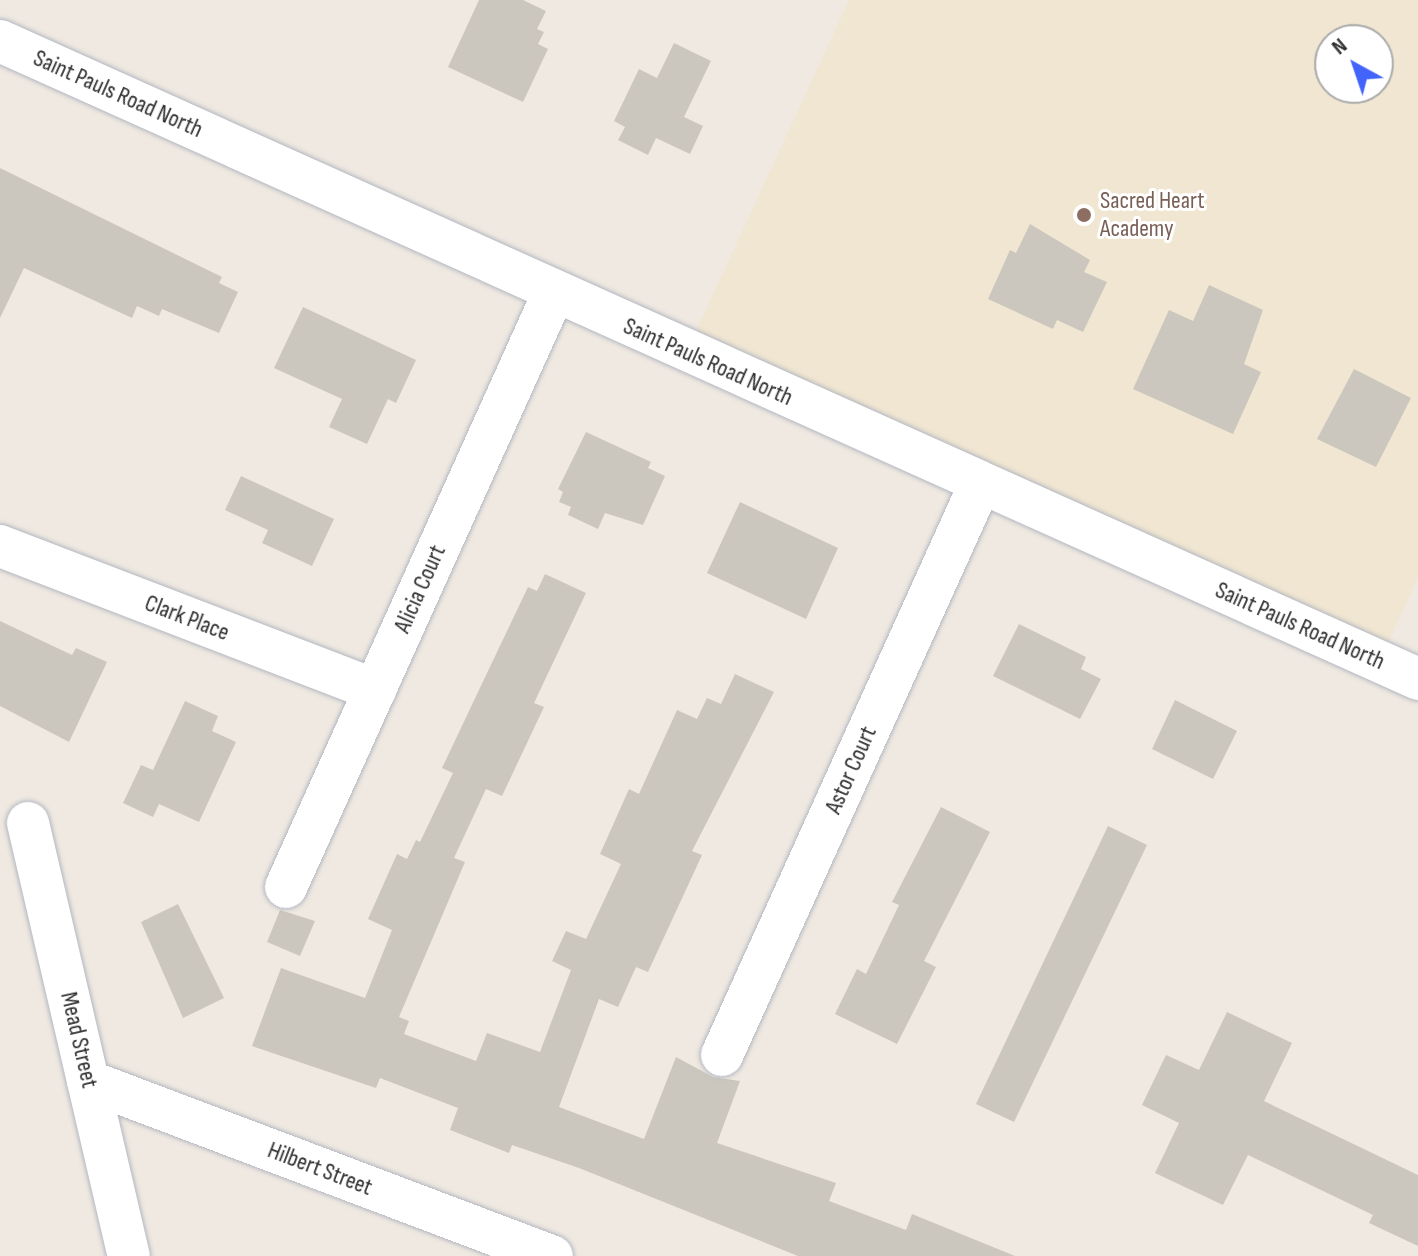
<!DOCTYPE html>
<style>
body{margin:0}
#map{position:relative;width:1418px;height:1256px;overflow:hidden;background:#efe9e1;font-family:"Sofia Sans Condensed",sans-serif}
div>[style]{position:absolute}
.education>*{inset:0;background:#f0e6d1}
.building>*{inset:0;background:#cbc7bf}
.roads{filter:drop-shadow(0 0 2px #b4b7c1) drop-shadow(0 0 2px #b4b7c1)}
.minor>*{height:42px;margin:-21px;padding:0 21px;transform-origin:21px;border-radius:21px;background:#fff}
.dots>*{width:22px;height:22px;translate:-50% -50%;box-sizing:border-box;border:4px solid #fff;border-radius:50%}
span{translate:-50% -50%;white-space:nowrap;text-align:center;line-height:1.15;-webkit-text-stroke:6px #fff;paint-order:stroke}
.street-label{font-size:24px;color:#2e2e2e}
.education-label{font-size:24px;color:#785e54}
.left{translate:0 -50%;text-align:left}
.north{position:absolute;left:1314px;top:24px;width:80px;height:80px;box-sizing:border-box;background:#fff;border:2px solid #ababab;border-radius:50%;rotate:320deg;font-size:22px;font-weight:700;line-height:32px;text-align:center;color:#2e2e2e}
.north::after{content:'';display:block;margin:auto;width:28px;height:36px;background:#4264fb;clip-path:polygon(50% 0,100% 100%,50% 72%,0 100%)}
</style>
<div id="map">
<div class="education">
<div style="clip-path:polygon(evenodd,849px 0,1418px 0,1418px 578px,1377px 667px,691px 342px,849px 0,1330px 40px,1378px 40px,1378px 88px,1330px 88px,1330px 40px)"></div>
</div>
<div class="building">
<div style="clip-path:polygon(479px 0,523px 0,546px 11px,537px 29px,544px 32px,538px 44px,548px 49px,523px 102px,448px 67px)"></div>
<div style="clip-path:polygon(674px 43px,711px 61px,684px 117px,703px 126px,690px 154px,656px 138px,648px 155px,618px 140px,625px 127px,614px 121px,639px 69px,657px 78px)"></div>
<div style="clip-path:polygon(0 168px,222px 277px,219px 283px,238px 292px,219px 333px,162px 309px,159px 316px,137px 306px,132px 318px,24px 268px,0 318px)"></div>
<div style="clip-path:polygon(1030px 224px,1090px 260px,1084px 272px,1107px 282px,1083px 332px,1057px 320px,1053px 329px,988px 299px,1010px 250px,1016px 253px)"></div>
<div style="clip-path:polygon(1209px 285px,1263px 310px,1244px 364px,1261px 372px,1233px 434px,1133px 389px,1169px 310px,1193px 321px)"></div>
<div style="clip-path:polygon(303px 307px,416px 360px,396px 403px,388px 399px,367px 444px,329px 427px,342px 399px,274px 368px)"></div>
<div style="clip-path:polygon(1354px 369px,1411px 398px,1376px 467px,1317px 439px)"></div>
<div style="clip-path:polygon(586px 432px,651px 462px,648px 468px,665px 476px,643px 525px,605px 513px,598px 529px,568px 515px,571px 507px,559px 502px,563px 492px,558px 489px)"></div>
<div style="clip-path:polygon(241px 476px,334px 519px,312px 566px,262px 543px,268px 530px,225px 510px)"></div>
<div style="clip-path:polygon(740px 502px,838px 548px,806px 619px,707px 573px)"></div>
<div style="clip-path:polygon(545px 574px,586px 593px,534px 703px,544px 707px,502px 796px,486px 789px,454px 858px,465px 862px,399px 1017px,409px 1021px,404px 1034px,476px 1061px,487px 1033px,540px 1052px,571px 970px,552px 961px,566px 931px,586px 939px,621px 864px,600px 854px,629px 789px,639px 794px,677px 710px,697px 719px,707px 698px,721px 704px,735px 674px,774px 692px,692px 851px,702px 855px,648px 972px,636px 967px,618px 1007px,599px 999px,559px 1107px,644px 1139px,676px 1057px,713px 1077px,740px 1081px,717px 1143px,836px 1183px,829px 1201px,906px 1230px,912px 1214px,1015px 1256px,798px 1256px,579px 1168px,512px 1145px,509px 1153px,450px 1130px,458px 1108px,380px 1078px,376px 1088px,252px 1046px,281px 968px,365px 998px,392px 930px,368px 919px,397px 854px,407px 859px,416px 840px,420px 842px,453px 773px,442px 768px,478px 692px,528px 587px,537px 591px)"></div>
<div style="clip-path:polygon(0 621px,72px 655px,76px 648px,107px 662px,69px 742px,0 706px)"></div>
<div style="clip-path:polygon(1019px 624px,1086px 657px,1081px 669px,1101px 679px,1080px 719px,993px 676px)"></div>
<div style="clip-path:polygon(1175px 700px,1237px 731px,1213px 779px,1152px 749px)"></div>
<div style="clip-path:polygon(185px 701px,218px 716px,212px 731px,236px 742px,199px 822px,159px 804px,153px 817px,123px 803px,141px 765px,153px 770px)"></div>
<div style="clip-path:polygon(941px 807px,990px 832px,924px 961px,936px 967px,897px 1044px,835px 1014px,857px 969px,866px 974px,899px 905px,892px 902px)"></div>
<div style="clip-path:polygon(1108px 826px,1147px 845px,1014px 1122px,976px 1104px)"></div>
<div style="clip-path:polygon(178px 904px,224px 998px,183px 1018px,141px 922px)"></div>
<div style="clip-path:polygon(280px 910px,315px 921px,300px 956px,267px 942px)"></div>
<div style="clip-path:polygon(1227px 1012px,1292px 1043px,1264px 1101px,1418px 1175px,1418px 1246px,1369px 1223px,1373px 1215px,1248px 1155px,1223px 1205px,1155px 1173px,1179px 1123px,1142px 1105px,1166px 1055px,1199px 1070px)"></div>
</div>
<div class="roads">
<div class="minor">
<div style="left:0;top:41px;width:1555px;rotate:24.22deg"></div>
<div style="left:0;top:546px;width:402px;rotate:21deg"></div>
<div style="left:28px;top:823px;width:445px;rotate:76.9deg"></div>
<div style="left:286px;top:887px;width:653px;rotate:-65.75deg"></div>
<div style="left:722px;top:1055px;width:627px;rotate:-65.68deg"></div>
<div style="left:88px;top:1081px;width:496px;rotate:20.7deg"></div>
</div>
</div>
<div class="dots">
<div style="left:1084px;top:215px;background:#8d6e63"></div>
</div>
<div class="street-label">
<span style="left:118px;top:94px;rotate:24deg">Saint Pauls Road North</span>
<span style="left:708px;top:362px;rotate:24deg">Saint Pauls Road North</span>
<span style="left:420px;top:589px;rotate:-66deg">Alicia Court</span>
<span style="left:187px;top:618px;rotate:21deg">Clark Place</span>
<span style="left:1300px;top:626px;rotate:24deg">Saint Pauls Road North</span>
<span style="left:851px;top:770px;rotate:-66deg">Astor Court</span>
<span style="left:79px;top:1040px;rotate:77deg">Mead Street</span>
<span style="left:320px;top:1169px;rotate:21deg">Hilbert Street</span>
</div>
<div class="education-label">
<span class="left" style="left:1100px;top:215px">Sacred Heart<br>Academy</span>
</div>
<div class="north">N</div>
</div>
